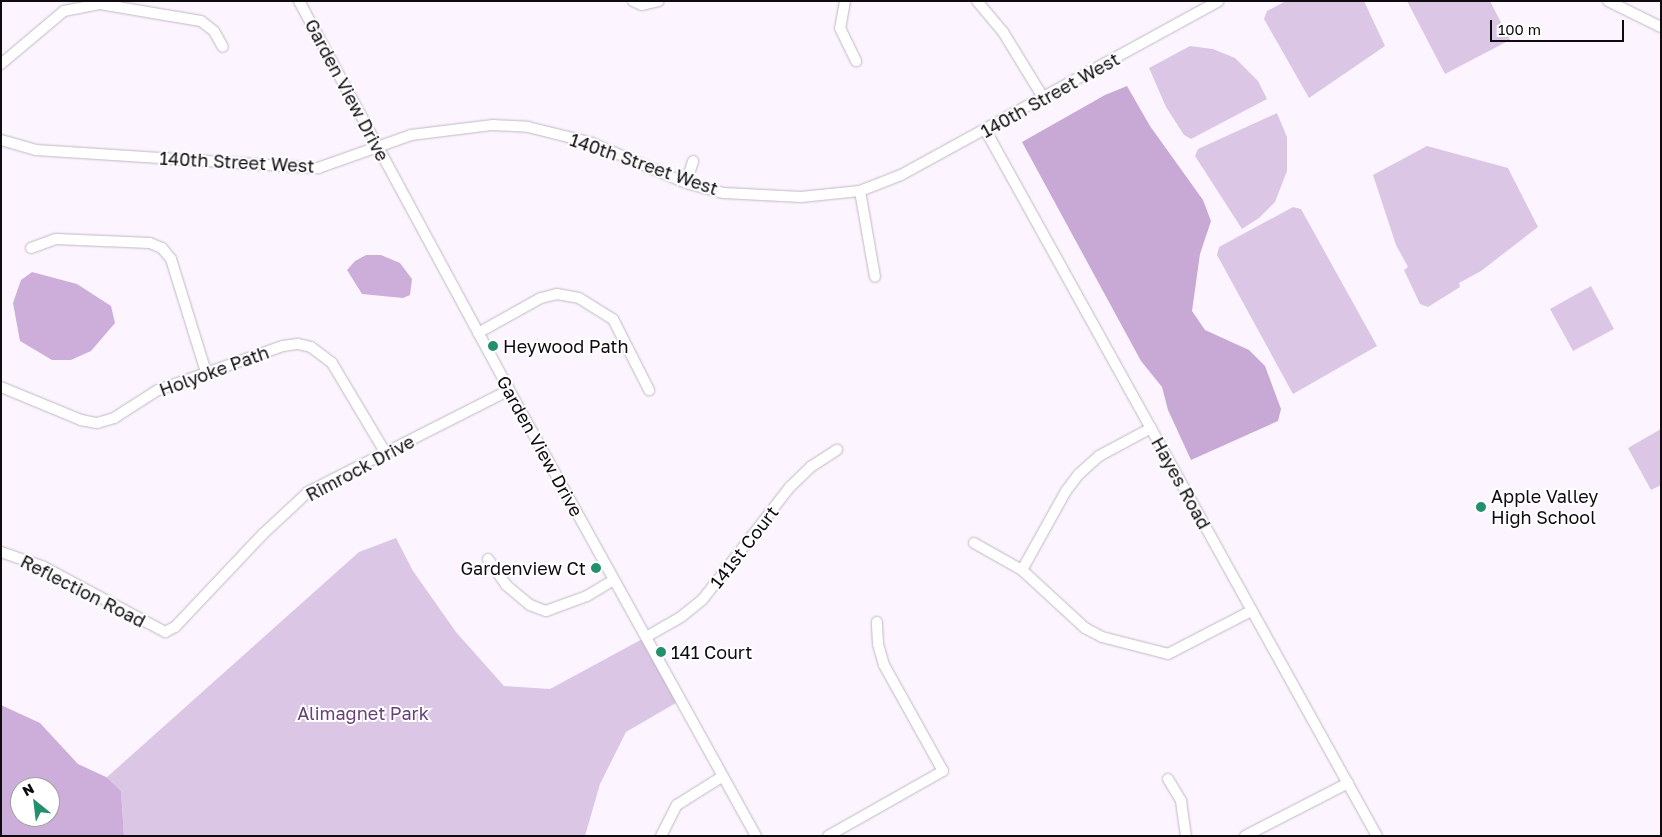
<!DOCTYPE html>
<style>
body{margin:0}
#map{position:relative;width:1662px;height:837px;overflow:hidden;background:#fcf5ff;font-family:"Golos Text",sans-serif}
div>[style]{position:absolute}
.green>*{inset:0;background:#dcc6e5}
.forest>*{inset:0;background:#c8a8d4}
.water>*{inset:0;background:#cdadd9}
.roads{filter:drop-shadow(0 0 1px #c0b8c3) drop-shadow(0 0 1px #c0b8c3)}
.minor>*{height:10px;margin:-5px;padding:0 5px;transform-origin:5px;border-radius:5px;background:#fff}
.dots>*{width:14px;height:14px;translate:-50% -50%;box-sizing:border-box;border:2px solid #fff;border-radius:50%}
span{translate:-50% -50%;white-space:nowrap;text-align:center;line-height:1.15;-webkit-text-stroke:4px #fff;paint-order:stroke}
.street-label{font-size:18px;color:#0f0c10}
.poi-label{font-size:18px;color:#0f0c10}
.left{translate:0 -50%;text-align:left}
.right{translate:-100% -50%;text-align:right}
.park-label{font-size:18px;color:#694078}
.frame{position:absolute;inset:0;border:2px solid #0f0c10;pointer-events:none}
.north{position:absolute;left:10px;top:777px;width:50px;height:50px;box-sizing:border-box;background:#fff;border:1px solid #9f9e9f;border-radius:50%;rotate:331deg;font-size:14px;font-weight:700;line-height:20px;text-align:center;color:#0f0c10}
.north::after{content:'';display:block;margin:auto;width:18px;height:22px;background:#248f6d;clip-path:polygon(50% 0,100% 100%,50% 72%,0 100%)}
.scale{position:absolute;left:1490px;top:20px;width:134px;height:22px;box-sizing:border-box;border:2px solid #0f0c10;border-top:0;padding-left:6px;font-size:15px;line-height:18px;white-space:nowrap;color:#0f0c10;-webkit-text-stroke:4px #fff;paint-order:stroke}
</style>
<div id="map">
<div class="green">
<div style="clip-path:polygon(1286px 1px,1364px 1px,1385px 46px,1309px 98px,1264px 19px,1267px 11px)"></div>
<div style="clip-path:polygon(1407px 1px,1490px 1px,1510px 40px,1445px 74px)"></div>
<div style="clip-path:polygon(1190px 46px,1213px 49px,1235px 58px,1258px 81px,1267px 99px,1191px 139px,1184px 135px,1166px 107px,1149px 68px)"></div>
<div style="clip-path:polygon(1277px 113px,1287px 137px,1287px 171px,1275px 202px,1259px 218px,1242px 229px,1195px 156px,1198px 149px)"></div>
<div style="clip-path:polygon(1427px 146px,1508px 168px,1538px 227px,1481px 271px,1459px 283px,1460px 287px,1428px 307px,1420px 304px,1404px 270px,1408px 267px,1396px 245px,1373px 175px)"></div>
<div style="clip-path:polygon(1293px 207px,1301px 209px,1377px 346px,1293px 394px,1217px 255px,1219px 247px)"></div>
<div style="clip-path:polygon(1591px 286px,1614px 329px,1573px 351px,1550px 309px)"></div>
<div style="clip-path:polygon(1661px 429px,1661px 485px,1651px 490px,1628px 448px)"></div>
<div style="clip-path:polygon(396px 538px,413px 571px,456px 632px,504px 686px,550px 689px,646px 637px,681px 700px,626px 732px,600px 784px,585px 836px,124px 836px,121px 791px,106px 778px,359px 552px)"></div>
</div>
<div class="forest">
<div style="clip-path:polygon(1127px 86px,1150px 126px,1203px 200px,1211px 221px,1200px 254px,1192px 311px,1205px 330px,1249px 350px,1265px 366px,1281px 409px,1278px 421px,1191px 460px,1168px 410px,1162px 387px,1141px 361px,1022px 142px,1105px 95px)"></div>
</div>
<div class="water">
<div style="clip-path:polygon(366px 255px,381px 255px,400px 263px,412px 279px,410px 295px,403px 298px,362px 294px,347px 270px,355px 261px)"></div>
<div style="clip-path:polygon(32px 272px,77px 284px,111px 306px,115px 323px,91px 351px,71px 360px,52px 360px,20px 341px,13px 303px,21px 280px)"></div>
<div style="clip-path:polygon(evenodd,1px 705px,40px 723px,78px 764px,106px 777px,121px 791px,124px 836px,1px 836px,1px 705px,20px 787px,50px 787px,50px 817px,20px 817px,20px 787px)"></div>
</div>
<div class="roads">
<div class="minor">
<div style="left:299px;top:1px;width:442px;rotate:61.6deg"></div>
<div style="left:509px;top:390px;width:510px;rotate:61.02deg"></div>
<div style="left:633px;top:1px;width:10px;rotate:24deg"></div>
<div style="left:642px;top:5px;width:17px;rotate:-13deg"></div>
<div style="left:845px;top:1px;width:27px;rotate:100deg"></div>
<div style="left:840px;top:28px;width:37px;rotate:64deg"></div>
<div style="left:977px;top:1px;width:40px;rotate:50deg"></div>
<div style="left:1003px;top:32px;width:79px;rotate:58.5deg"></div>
<div style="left:1608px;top:1px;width:59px;rotate:26.1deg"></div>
<div style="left:1px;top:64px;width:82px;rotate:-40.1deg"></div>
<div style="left:64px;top:11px;width:37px;rotate:-11deg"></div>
<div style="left:100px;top:4px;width:102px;rotate:9.6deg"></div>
<div style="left:201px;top:21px;width:16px;rotate:38deg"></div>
<div style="left:214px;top:31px;width:18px;rotate:61deg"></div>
<div style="left:986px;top:131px;width:806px;rotate:60.99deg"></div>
<div style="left:1px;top:140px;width:36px;rotate:16deg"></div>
<div style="left:36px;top:150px;width:283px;rotate:3.7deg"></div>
<div style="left:318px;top:168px;width:99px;rotate:-19.5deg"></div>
<div style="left:411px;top:135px;width:83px;rotate:-7deg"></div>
<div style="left:493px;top:125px;width:35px;rotate:3deg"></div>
<div style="left:528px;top:127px;width:66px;rotate:14deg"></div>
<div style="left:592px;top:143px;width:102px;rotate:23.1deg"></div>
<div style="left:686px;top:183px;width:39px;rotate:15deg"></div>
<div style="left:724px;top:193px;width:77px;rotate:3deg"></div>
<div style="left:801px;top:197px;width:59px;rotate:-5.8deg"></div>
<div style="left:860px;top:191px;width:44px;rotate:-21.3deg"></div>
<div style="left:901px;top:175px;width:362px;rotate:-28.7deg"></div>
<div style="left:686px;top:183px;width:23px;rotate:-72deg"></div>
<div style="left:860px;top:191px;width:87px;rotate:80.1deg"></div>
<div style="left:31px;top:248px;width:27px;rotate:-20deg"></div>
<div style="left:56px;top:239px;width:94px;rotate:2.4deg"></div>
<div style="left:150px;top:243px;width:13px;rotate:23deg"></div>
<div style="left:162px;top:248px;width:14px;rotate:51deg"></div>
<div style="left:171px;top:259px;width:118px;rotate:72.8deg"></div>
<div style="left:478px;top:333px;width:72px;rotate:-29.1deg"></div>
<div style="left:541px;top:298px;width:16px;rotate:-14deg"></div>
<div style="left:557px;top:294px;width:22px;rotate:10deg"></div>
<div style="left:579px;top:298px;width:40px;rotate:32deg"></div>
<div style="left:613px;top:319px;width:80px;rotate:63.1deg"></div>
<div style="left:1px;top:387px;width:87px;rotate:22.4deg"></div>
<div style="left:81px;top:420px;width:16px;rotate:11deg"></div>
<div style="left:97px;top:423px;width:18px;rotate:-16deg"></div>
<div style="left:114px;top:418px;width:52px;rotate:-32.5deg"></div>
<div style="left:158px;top:390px;width:133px;rotate:-19.4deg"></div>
<div style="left:283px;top:346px;width:15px;rotate:-8deg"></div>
<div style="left:298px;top:344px;width:13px;rotate:13deg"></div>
<div style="left:311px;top:347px;width:26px;rotate:37deg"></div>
<div style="left:332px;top:363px;width:104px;rotate:59.2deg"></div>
<div style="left:974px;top:543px;width:55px;rotate:29.4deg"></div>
<div style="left:1022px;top:570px;width:86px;rotate:42.6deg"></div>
<div style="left:1085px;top:628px;width:19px;rotate:28deg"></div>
<div style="left:1102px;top:637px;width:68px;rotate:14.4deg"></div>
<div style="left:1168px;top:654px;width:93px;rotate:-27.4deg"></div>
<div style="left:1px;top:552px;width:43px;rotate:18.9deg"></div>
<div style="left:42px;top:566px;width:140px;rotate:28.2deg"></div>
<div style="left:165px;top:632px;width:11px;rotate:-27deg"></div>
<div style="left:175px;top:627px;width:128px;rotate:-46.6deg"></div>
<div style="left:263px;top:534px;width:62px;rotate:-43deg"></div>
<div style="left:308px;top:492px;width:225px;rotate:-26.9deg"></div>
<div style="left:488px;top:559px;width:32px;rotate:55deg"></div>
<div style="left:506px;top:585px;width:31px;rotate:40deg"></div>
<div style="left:530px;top:605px;width:17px;rotate:21deg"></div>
<div style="left:546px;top:611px;width:44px;rotate:-20.1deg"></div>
<div style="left:587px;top:596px;width:31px;rotate:-31deg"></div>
<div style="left:1022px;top:570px;width:90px;rotate:-60.9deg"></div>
<div style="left:1066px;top:491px;width:21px;rotate:-53deg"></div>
<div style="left:1079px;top:474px;width:27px;rotate:-42deg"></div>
<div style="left:1099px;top:456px;width:59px;rotate:-28.3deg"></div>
<div style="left:646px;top:637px;width:40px;rotate:-29.7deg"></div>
<div style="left:681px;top:617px;width:28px;rotate:-39deg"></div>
<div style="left:703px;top:599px;width:142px;rotate:-52.2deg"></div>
<div style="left:790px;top:487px;width:30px;rotate:-44deg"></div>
<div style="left:812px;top:466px;width:30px;rotate:-33deg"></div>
<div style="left:1168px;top:779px;width:26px;rotate:59deg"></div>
<div style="left:1181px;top:801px;width:35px;rotate:82deg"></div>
<div style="left:661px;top:836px;width:35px;rotate:-63deg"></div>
<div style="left:677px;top:805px;width:54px;rotate:-32.2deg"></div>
<div style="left:828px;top:836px;width:132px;rotate:-29.5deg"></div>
<div style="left:943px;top:771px;width:121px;rotate:-119.1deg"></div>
<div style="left:884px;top:665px;width:22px;rotate:-106deg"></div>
<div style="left:878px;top:644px;width:22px;rotate:-93deg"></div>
<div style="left:1245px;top:836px;width:116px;rotate:-27.2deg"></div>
</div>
</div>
<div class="dots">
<div style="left:493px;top:346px;background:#248f6d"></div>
<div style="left:1481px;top:507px;background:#248f6d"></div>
<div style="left:596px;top:568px;background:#248f6d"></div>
<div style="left:661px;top:652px;background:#248f6d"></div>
</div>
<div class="street-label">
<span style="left:347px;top:90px;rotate:62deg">Garden View Drive</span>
<span style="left:1050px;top:95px;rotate:-29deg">140th Street West</span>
<span style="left:237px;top:162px;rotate:3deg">140th Street West</span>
<span style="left:644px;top:164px;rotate:19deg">140th Street West</span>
<span style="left:214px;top:371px;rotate:-20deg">Holyoke Path</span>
<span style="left:540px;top:446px;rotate:61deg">Garden View Drive</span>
<span style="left:360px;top:468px;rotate:-28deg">Rimrock Drive</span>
<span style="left:1181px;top:483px;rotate:61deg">Hayes Road</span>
<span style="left:744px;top:547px;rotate:-52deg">141st Court</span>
<span style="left:83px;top:591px;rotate:27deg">Reflection Road</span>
</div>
<div class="poi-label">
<span class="left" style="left:503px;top:346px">Heywood Path</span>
<span class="left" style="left:1491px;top:507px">Apple Valley<br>High School</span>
<span class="right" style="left:586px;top:568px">Gardenview Ct</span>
<span class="left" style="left:671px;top:652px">141 Court</span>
</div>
<div class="park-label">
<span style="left:363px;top:713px">Alimagnet Park</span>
</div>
<div class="frame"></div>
<div class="north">N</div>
<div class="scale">100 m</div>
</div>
